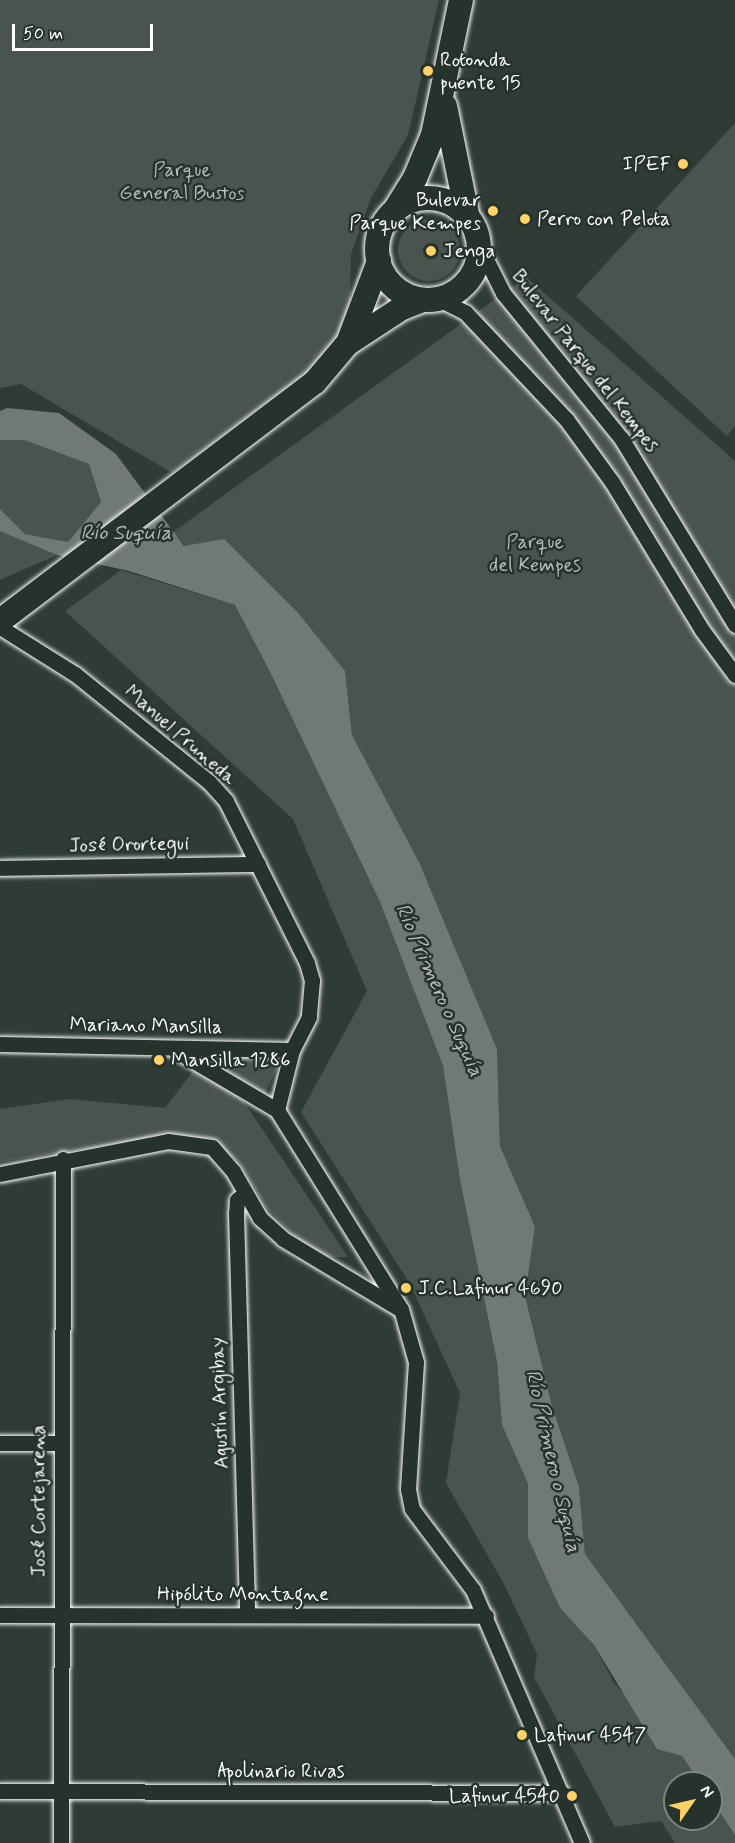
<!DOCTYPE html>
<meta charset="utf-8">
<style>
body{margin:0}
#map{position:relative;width:735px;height:1843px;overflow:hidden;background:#2f3b35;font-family:Mynerve,sans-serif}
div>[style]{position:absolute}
.green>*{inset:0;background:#4a544f}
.round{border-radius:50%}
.water>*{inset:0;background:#707975}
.roads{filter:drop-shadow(0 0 2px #fff) drop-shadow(0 0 2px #fff)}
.minor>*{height:15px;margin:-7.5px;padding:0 7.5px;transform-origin:7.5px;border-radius:7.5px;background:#26332d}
.primary>*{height:24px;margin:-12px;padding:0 12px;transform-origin:12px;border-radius:12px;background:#26332d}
.primary>.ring{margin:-12px;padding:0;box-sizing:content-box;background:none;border:24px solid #26332d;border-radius:50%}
.dots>*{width:16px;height:16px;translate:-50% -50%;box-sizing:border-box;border:3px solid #26332d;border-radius:50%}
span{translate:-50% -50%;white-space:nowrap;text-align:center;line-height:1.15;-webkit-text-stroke:5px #26332d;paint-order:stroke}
.poi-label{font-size:20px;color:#fff}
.left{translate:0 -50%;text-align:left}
.right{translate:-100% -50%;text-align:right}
.park-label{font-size:20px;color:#b7bbb9}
.street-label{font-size:20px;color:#fff}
.water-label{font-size:21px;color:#b8bcba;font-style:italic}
.north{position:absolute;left:663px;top:1771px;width:60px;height:60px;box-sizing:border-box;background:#26332d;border:2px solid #7d8581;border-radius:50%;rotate:56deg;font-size:16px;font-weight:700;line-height:24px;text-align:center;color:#fff}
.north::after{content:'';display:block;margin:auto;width:21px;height:27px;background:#ffd166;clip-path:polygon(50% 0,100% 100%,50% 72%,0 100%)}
.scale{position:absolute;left:12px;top:24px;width:141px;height:27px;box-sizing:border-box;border:3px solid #fff;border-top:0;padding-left:8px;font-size:18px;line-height:21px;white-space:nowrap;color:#fff;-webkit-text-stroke:4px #26332d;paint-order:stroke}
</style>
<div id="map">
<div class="green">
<div style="clip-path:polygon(0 0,439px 0,408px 135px,371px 198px,351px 254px,350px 305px,341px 335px,312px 369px,172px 473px,21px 384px,0 388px)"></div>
<div style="clip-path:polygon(735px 123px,735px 426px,727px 436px,576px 296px)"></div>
<div class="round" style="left:398px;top:219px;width:62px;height:62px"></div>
<div style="clip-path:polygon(526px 277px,735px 461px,735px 1759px,585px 1554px,579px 1487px,552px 1406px,525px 1296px,535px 1227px,500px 1146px,497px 1049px,420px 864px,352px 735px,345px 671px,185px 546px,173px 532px)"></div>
<div style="clip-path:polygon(0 440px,24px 440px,89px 464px,101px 502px,68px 542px,25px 534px,0 509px)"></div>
<div style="clip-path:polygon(0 531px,17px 537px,57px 555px,0 580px)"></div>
<div style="clip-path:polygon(121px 570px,235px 605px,270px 672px,380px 902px,443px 1066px,460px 1180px,497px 1362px,502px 1425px,528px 1484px,528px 1538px,560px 1608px,594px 1645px,614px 1683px,682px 1756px,700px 1783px,675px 1783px,675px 1819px,711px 1819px,711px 1799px,735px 1835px,735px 1843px,675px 1843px,661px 1821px,615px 1827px,534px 1677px,537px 1654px,504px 1584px,446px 1483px,460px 1393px,410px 1284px,301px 1112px,367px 991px,293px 819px,65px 611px)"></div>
<div style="clip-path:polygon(195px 1054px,282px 1057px,263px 1098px,233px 1074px)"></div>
<div style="clip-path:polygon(200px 1062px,236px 1090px,348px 1257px,330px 1257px,312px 1250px,293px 1234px,267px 1208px,239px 1162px,211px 1140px,171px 1135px,0 1162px,0 1109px,70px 1099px,165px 1108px)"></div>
</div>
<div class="water">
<div style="clip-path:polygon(7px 408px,59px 413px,116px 454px,184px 546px,224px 539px,298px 613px,345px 671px,352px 735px,420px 864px,497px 1049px,500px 1146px,535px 1227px,525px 1296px,552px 1406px,579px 1487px,585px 1554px,735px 1759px,735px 1835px,711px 1799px,711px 1783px,700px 1783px,682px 1756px,657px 1749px,594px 1645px,560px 1608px,528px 1538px,528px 1484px,502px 1425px,497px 1362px,460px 1180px,443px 1066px,380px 902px,270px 672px,235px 605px,129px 571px,57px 555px,0 531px,0 509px,25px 534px,68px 542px,101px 502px,89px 464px,24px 440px,0 440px,0 411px)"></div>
</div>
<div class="roads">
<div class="minor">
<div style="left:479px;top:245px;width:54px;rotate:63.4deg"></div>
<div style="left:503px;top:293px;width:187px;rotate:50.9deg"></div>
<div style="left:621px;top:438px;width:219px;rotate:58.6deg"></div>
<div style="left:439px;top:299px;width:29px;rotate:27deg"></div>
<div style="left:465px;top:312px;width:147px;rotate:46.7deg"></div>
<div style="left:566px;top:419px;width:78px;rotate:53.9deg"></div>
<div style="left:612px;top:482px;width:173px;rotate:58.7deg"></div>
<div style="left:702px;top:630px;width:56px;rotate:53.7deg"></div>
<div style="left:0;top:627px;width:89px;rotate:32.1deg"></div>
<div style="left:75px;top:674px;width:172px;rotate:38.9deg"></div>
<div style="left:209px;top:782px;width:25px;rotate:48deg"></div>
<div style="left:226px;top:801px;width:181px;rotate:63.4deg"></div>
<div style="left:307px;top:963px;width:18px;rotate:74deg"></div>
<div style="left:312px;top:980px;width:37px;rotate:95deg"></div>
<div style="left:309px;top:1017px;width:37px;rotate:117deg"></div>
<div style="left:292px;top:1050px;width:62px;rotate:104deg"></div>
<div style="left:0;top:868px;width:258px;rotate:-0.9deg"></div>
<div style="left:0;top:1044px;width:292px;rotate:1.2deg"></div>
<div style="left:175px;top:1050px;width:118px;rotate:30.5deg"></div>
<div style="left:277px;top:1110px;width:234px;rotate:58.1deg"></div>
<div style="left:401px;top:1309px;width:55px;rotate:74.2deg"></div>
<div style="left:416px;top:1362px;width:127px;rotate:93.6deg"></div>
<div style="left:408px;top:1489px;width:20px;rotate:79deg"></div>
<div style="left:412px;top:1509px;width:101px;rotate:53deg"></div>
<div style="left:473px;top:1590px;width:275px;rotate:66.7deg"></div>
<div style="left:0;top:1174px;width:171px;rotate:-11.1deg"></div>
<div style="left:168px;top:1141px;width:44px;rotate:7.8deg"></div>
<div style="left:212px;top:1147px;width:32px;rotate:49deg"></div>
<div style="left:233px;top:1171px;width:54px;rotate:60.1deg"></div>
<div style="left:260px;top:1218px;width:31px;rotate:42deg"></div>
<div style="left:283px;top:1239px;width:134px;rotate:31deg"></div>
<div style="left:245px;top:1193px;width:11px;rotate:139deg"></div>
<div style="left:237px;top:1200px;width:13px;rotate:94deg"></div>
<div style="left:236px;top:1213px;width:402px;rotate:88.4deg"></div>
<div style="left:0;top:1443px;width:59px"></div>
<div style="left:0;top:1615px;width:486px;rotate:0.1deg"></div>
<div style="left:0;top:1791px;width:562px;rotate:0.2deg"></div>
<div style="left:61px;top:1843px;width:684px;rotate:-89.83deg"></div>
</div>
<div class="primary">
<div style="left:445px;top:106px;width:115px;rotate:78.5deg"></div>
<div class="ring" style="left:377px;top:198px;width:78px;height:78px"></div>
<div style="left:395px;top:210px;width:38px;rotate:-58deg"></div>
<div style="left:415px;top:178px;width:47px;rotate:-67.3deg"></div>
<div style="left:433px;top:135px;width:138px;rotate:-78.3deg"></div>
<div style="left:350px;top:342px;width:62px;rotate:-33.2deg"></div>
<div style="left:402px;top:308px;width:22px;rotate:-21deg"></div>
<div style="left:0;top:621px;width:395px;rotate:-37.2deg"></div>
<div style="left:315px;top:382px;width:51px;rotate:-49.8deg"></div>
<div style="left:348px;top:343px;width:88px;rotate:-69.3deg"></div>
</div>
</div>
<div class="dots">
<div style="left:428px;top:71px;background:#ffd166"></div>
<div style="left:683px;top:164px;background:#ffd166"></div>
<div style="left:493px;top:211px;background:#ffd166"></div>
<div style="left:525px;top:219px;background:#ffd166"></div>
<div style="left:431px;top:251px;background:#ffd166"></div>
<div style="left:159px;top:1060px;background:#ffd166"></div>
<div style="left:406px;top:1288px;background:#ffd166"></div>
<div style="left:522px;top:1735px;background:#ffd166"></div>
<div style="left:572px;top:1796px;background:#ffd166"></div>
</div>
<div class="poi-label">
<span class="left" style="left:440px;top:72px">Rotonda<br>puente 15</span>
<span class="right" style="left:671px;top:164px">IPEF</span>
<span class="right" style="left:481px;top:212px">Bulevar<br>Parque Kempes</span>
<span class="left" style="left:537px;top:219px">Perro con Pelota</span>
<span class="left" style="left:443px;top:251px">Jenga</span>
<span class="left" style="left:171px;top:1060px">Mansilla 1286</span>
<span class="left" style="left:418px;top:1288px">J.C.Lafinur 4690</span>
<span class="left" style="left:534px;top:1735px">Lafinur 4547</span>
<span class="right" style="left:560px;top:1796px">Lafinur 4540</span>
</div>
<div class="park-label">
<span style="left:182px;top:182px">Parque<br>General Bustos</span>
<span style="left:535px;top:554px">Parque<br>del Kempes</span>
</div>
<div class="street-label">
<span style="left:585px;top:361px;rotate:52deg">Bulevar Parque del Kempes</span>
<span style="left:180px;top:735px;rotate:41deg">Manuel Pruneda</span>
<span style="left:129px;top:845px;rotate:-1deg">José Orortegui</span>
<span style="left:146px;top:1026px;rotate:1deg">Mariano Mansilla</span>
<span style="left:220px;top:1403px;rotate:-92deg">Agustín Argibay</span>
<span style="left:39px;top:1501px;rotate:-90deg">José Cortejarena</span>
<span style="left:243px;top:1594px">Hipólito Montagne</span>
<span style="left:281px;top:1771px">Apolinario Rivas</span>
</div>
<div class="water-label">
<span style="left:126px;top:533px">Río Suquía</span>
<span style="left:439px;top:990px;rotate:66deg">Río Primero o Suquía</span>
<span style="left:553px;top:1461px;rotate:77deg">Río Primero o Suquía</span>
</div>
<div class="north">N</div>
<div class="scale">50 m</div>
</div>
